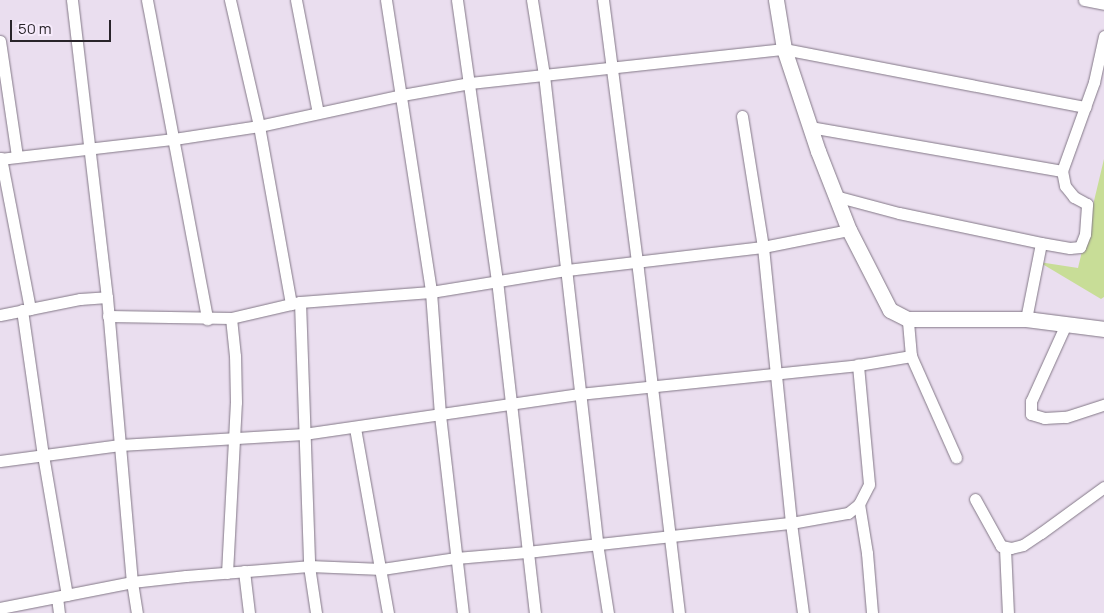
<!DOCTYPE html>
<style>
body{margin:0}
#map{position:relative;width:1104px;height:613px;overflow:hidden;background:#eadeef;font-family:Manrope,sans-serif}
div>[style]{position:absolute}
.green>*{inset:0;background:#c8dd97}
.roads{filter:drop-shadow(0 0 1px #837887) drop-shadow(0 0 1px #837887)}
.street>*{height:11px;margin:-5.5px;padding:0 5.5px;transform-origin:5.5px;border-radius:5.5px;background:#fff}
.secondary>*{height:15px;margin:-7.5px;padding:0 7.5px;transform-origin:7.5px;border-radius:7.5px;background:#fff}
span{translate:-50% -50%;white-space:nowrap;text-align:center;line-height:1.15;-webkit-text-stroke:4px #f7ebfc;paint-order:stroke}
.scale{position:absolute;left:10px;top:20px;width:101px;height:22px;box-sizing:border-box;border:2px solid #29242a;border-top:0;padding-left:6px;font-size:15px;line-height:18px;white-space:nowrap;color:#29242a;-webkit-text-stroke:4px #f7ebfc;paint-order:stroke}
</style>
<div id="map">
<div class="green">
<div style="clip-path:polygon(1104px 159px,1104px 297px,1101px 299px,1039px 262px,1078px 268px)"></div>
</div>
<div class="roads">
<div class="street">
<div style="left:72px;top:0;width:299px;rotate:83.3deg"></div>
<div style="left:107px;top:297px;width:286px;rotate:85deg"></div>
<div style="left:132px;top:582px;width:31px;rotate:81deg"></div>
<div style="left:147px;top:0;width:325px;rotate:79.3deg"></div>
<div style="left:230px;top:0;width:129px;rotate:77deg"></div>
<div style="left:259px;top:126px;width:181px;rotate:79.8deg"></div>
<div style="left:296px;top:0;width:115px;rotate:79deg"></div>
<div style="left:386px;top:0;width:295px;rotate:81.2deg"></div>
<div style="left:431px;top:292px;width:123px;rotate:85.8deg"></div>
<div style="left:440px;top:415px;width:199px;rotate:83.4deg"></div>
<div style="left:457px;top:0;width:283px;rotate:81.9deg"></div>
<div style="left:497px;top:280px;width:335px;rotate:83.5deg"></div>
<div style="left:532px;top:0;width:76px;rotate:80.9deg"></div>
<div style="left:544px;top:75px;width:471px;rotate:83.5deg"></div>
<div style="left:597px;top:543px;width:71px;rotate:81.1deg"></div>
<div style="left:603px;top:0;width:263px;rotate:82.6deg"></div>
<div style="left:637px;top:261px;width:354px;rotate:83.2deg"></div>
<div style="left:1084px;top:0;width:20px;rotate:11deg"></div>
<div style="left:0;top:41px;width:116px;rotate:81.6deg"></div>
<div style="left:742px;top:116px;width:133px;rotate:80.9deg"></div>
<div style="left:763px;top:247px;width:277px;rotate:84.2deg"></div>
<div style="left:791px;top:523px;width:91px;rotate:82.4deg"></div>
<div style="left:810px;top:127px;width:256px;rotate:9.9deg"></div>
<div style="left:1px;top:158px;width:154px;rotate:79.1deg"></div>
<div style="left:0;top:159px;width:175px;rotate:-6.6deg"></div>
<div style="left:174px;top:139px;width:86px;rotate:-8.7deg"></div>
<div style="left:259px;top:126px;width:146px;rotate:-12.2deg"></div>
<div style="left:402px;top:95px;width:69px;rotate:-10deg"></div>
<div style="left:470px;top:83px;width:316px;rotate:-6.2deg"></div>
<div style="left:784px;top:49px;width:307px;rotate:10.9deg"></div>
<div style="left:835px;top:196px;width:66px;rotate:14.9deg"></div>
<div style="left:899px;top:213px;width:145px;rotate:11.9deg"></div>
<div style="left:300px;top:302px;width:264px;rotate:88deg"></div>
<div style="left:309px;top:566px;width:48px;rotate:81.5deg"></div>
<div style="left:22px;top:310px;width:147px;rotate:81.8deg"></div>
<div style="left:43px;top:455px;width:142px;rotate:80.3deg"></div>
<div style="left:0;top:315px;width:82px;rotate:-11.3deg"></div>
<div style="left:80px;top:299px;width:27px;rotate:-4deg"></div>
<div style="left:108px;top:316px;width:123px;rotate:0.9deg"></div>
<div style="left:231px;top:318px;width:71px;rotate:-13.1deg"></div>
<div style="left:300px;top:302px;width:131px;rotate:-4.4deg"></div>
<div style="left:431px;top:292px;width:138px;rotate:-9.2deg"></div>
<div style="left:567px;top:270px;width:197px;rotate:-6.7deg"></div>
<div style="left:763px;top:247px;width:88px;rotate:-11.2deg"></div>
<div style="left:1026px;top:319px;width:77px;rotate:-78.8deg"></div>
<div style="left:1041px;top:243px;width:29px;rotate:10deg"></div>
<div style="left:1070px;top:248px;width:10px;rotate:-6deg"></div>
<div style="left:1080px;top:247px;width:14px;rotate:-69deg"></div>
<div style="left:1085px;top:234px;width:30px;rotate:-86deg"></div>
<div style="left:1087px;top:204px;width:15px;rotate:-152deg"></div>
<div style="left:1074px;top:197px;width:14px;rotate:-129deg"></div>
<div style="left:1065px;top:186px;width:15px;rotate:-101deg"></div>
<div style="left:1062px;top:171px;width:95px;rotate:-70.2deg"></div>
<div style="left:1094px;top:82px;width:47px;rotate:-77.7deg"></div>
<div style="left:1066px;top:324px;width:85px;rotate:114.4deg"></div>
<div style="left:1031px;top:401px;width:13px;rotate:90deg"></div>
<div style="left:1031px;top:414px;width:14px;rotate:17deg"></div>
<div style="left:1044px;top:418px;width:22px;rotate:-3deg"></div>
<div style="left:1066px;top:417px;width:40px;rotate:-18deg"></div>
<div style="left:911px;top:356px;width:111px;rotate:66deg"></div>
<div style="left:355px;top:428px;width:188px;rotate:79.9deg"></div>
<div style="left:0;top:461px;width:121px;rotate:-7.6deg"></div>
<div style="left:120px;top:445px;width:184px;rotate:-3.4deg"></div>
<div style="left:304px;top:434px;width:278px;rotate:-8.3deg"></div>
<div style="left:579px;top:394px;width:281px;rotate:-5.9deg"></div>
<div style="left:858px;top:365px;width:54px;rotate:-9.6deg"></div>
<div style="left:911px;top:356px;width:37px;rotate:-95deg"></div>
<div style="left:975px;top:499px;width:54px;rotate:61deg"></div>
<div style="left:1001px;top:546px;width:10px;rotate:11deg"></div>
<div style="left:1011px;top:548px;width:12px;rotate:-14deg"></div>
<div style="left:1023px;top:545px;width:22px;rotate:-34deg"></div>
<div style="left:1041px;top:533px;width:78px;rotate:-36.1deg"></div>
<div style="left:859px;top:504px;width:50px;rotate:80.7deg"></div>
<div style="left:867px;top:553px;width:60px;rotate:85.2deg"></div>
<div style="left:1005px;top:548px;width:65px;rotate:87.4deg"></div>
<div style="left:244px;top:571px;width:42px;rotate:83.2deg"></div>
<div style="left:227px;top:573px;width:171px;rotate:-87deg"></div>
<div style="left:236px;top:402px;width:46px;rotate:-91.2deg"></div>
<div style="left:235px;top:356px;width:38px;rotate:-96deg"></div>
<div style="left:57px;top:597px;width:16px;rotate:83deg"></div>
<div style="left:0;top:608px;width:135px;rotate:-11.1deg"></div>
<div style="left:132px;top:582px;width:54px;rotate:-6.3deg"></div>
<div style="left:186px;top:576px;width:123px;rotate:-4.6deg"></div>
<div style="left:309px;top:566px;width:73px;rotate:2.4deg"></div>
<div style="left:382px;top:569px;width:75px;rotate:-8.5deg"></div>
<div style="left:456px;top:558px;width:71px;rotate:-4.8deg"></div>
<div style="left:527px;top:552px;width:266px;rotate:-6.3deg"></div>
<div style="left:791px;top:523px;width:58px;rotate:-10deg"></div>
<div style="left:848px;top:513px;width:14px;rotate:-39deg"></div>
<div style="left:859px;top:504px;width:22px;rotate:-63deg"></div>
<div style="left:869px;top:484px;width:120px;rotate:-95.3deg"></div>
</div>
<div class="secondary">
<div style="left:776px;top:0;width:50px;rotate:80.7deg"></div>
<div style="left:784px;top:49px;width:108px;rotate:71.6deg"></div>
<div style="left:818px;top:151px;width:85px;rotate:68.6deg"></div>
<div style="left:849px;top:230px;width:90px;rotate:62.9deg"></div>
<div style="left:890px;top:310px;width:20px;rotate:27deg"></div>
<div style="left:908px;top:319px;width:118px"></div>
<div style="left:1026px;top:319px;width:79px;rotate:7.3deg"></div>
</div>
</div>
<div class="scale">50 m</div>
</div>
